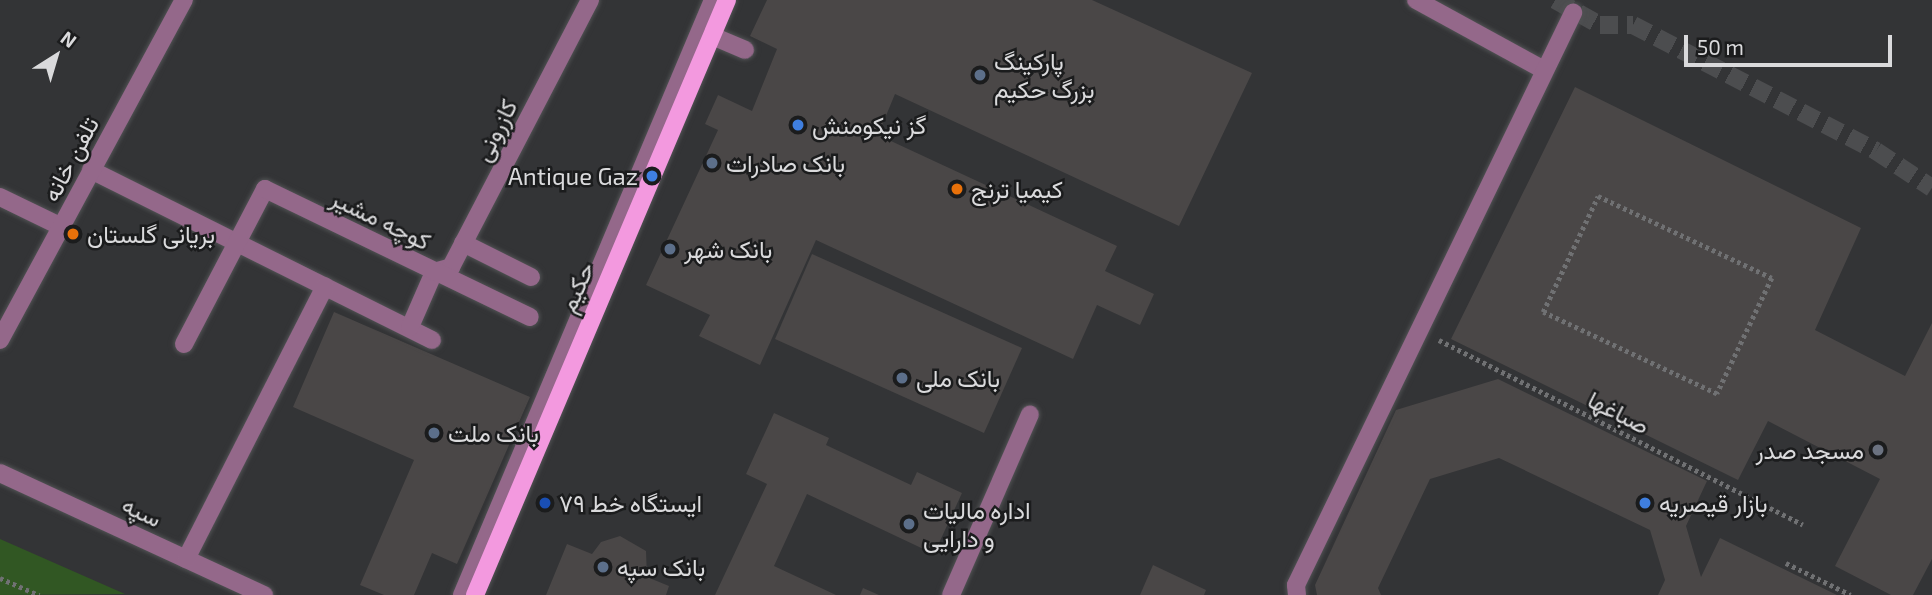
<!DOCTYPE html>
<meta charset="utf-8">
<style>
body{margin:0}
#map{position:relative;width:1932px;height:595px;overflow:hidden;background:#333436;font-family:"Exo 2",Vazirmatn,sans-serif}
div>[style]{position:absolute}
.green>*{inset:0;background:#315723}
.building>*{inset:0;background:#4a4747}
.minor-tunnel>*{height:18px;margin-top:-9px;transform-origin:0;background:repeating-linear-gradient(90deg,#4c4d4f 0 18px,transparent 0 27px)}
.path>*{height:4.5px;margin-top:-2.25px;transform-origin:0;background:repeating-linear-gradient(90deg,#707173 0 3.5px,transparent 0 7px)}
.roads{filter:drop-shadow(0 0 2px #515254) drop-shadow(0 0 2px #515254)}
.minor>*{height:18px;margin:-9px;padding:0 9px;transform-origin:9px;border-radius:9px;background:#94688a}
.major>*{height:18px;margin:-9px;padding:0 9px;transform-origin:9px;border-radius:9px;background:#f399df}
.dots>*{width:19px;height:19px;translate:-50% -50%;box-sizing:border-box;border:4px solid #1b1c1d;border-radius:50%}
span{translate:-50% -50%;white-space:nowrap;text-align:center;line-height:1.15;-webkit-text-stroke:5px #1b1c1d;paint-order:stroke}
.poi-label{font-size:24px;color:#dadadc}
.left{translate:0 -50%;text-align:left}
.right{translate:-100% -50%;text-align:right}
.street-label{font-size:24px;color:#dadadc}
.north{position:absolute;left:21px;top:21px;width:70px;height:70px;-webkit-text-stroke:5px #1b1c1d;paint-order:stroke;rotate:37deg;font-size:19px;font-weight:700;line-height:28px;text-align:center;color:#dadadc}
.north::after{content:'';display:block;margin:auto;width:24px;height:32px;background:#dadadc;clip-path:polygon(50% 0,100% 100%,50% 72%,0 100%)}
.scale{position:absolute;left:1684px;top:35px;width:208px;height:32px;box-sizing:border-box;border:4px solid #dadadc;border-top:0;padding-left:9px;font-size:21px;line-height:24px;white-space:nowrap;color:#dadadc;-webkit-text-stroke:5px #1b1c1d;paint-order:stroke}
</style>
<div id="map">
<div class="green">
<div style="clip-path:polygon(0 539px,125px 594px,0 595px)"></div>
</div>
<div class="building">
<div style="clip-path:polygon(767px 0,1092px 0,1252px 73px,1179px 226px,895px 94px,878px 135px,1117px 246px,1105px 271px,1154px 294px,1140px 325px,1097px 305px,1073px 359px,816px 240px,760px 365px,699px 336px,710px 315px,646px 285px,718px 130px,705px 124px,718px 95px,752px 111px,777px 49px,750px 36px)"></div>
<div style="clip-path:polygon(1575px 87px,1861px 228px,1815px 330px,1905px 376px,1932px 323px,1932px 559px,1913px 595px,1891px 595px,1835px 566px,1880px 479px,1768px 421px,1738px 480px,1451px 339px)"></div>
<div style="clip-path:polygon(812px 254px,1022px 348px,984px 433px,775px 339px)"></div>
<div style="clip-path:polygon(334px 312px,530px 397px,457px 564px,432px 553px,414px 595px,384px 595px,360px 585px,414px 460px,293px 407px)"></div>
<div style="clip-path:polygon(1498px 379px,1707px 481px,1686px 526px,1701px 577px,1720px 538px,1837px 595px,1658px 595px,1665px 580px,1650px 530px,1499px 458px,1430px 479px,1378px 588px,1381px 595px,1317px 595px,1315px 585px,1396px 410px)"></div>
<div style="clip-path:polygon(774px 413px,829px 438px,826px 445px,911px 485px,917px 472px,962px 493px,934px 554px,807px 494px,774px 566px,836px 595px,715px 595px,767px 484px,746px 474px)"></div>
<div style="clip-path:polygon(620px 536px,646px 551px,647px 577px,669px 586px,666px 595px,546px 595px,567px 544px,592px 554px,601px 542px)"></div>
<div style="clip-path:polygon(1153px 565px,1206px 590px,1204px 595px,1140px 595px)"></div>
<div style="clip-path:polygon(863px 588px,879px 595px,860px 595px)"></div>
</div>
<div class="minor-tunnel">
<div style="left:1555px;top:0;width:51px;rotate:29.1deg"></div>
<div style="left:1600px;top:25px;width:33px"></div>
<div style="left:1633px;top:25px;width:274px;rotate:27.4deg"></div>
<div style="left:1876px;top:151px;width:67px;rotate:33.5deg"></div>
</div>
<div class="path">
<div style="left:1598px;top:196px;width:192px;rotate:25.2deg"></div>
<div style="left:1772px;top:278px;width:128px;rotate:115.4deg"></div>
<div style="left:1717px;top:394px;width:192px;rotate:-154.8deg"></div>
<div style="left:1543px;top:312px;width:128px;rotate:-64.6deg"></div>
<div style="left:1439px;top:340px;width:408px;rotate:26.9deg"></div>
<div style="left:1786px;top:563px;width:72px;rotate:26.2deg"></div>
<div style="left:0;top:578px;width:43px;rotate:23.6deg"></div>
</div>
<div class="roads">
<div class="minor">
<div style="left:1416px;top:0;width:146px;rotate:28.7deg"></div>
<div style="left:710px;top:35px;width:38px;rotate:23deg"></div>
<div style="left:91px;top:170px;width:381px;rotate:26.5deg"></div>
<div style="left:0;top:197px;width:69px;rotate:25.8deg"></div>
<div style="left:463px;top:243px;width:76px;rotate:26.6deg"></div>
<div style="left:410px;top:327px;width:60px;rotate:-66.4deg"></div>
<div style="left:434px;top:272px;width:18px;rotate:-16deg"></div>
<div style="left:451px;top:267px;width:301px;rotate:-62.5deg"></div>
<div style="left:0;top:340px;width:387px;rotate:-61.6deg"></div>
<div style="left:184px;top:344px;width:175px;rotate:-62.4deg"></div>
<div style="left:265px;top:189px;width:294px;rotate:25.8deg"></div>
<div style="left:0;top:473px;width:291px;rotate:24.8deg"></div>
<div style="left:186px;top:559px;width:306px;rotate:-63deg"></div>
<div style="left:462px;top:595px;width:646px;rotate:-67.13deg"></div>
<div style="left:951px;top:595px;width:197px;rotate:-66.4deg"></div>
<div style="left:1297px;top:595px;width:10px;rotate:-96deg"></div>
<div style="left:1296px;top:585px;width:636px;rotate:-64.16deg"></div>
</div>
<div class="major">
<div style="left:475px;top:595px;width:646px;rotate:-67.05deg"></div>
</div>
</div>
<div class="dots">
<div style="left:980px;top:75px;background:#5c6f8a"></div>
<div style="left:798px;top:125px;background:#3f7fe0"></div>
<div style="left:712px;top:163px;background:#5c6f8a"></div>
<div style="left:652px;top:176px;background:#3f7fe0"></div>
<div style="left:957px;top:189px;background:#e8710a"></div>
<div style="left:73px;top:234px;background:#e8710a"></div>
<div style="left:670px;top:249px;background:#5c6f8a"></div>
<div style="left:902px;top:378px;background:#5c6f8a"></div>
<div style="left:434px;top:433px;background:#5c6f8a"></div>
<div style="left:1878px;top:450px;background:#6b7280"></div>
<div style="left:545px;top:503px;background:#1a4fb4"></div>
<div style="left:1645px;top:503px;background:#3f7fe0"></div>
<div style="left:909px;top:524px;background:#5c6f8a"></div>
<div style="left:603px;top:567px;background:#5c6f8a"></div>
</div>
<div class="poi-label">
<span class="left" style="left:994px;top:75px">پارکینگ<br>بزرگ حکیم</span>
<span class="left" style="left:812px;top:125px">گز نیکومنش</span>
<span class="left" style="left:726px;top:163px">بانک صادرات</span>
<span class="right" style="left:638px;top:176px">Antique Gaz</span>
<span class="left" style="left:971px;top:189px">کیمیا ترنج</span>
<span class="left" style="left:87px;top:234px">بریانی گلستان</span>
<span class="left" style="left:684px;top:249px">بانک شهر</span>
<span class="left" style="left:916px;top:378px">بانک ملی</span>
<span class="left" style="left:448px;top:433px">بانک ملت</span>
<span class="right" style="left:1864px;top:450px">مسجد صدر</span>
<span class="left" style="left:559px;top:503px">ایستگاه خط ۷۹</span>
<span class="left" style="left:1659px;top:503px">بازار قیصریه</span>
<span class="left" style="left:923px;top:524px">اداره مالیات<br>و دارایی</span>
<span class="left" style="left:617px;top:567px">بانک سپه</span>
</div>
<div class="street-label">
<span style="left:495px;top:130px;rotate:-63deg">کازرونی</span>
<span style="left:70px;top:159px;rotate:-62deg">تلفن خانه</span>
<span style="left:381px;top:219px;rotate:26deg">كوچه مشير</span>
<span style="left:576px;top:287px;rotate:-67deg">حکیم</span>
<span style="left:1619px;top:412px;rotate:27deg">صباغها</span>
<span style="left:142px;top:511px;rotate:25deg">سپه</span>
</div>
<div class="north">N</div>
<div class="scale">50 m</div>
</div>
